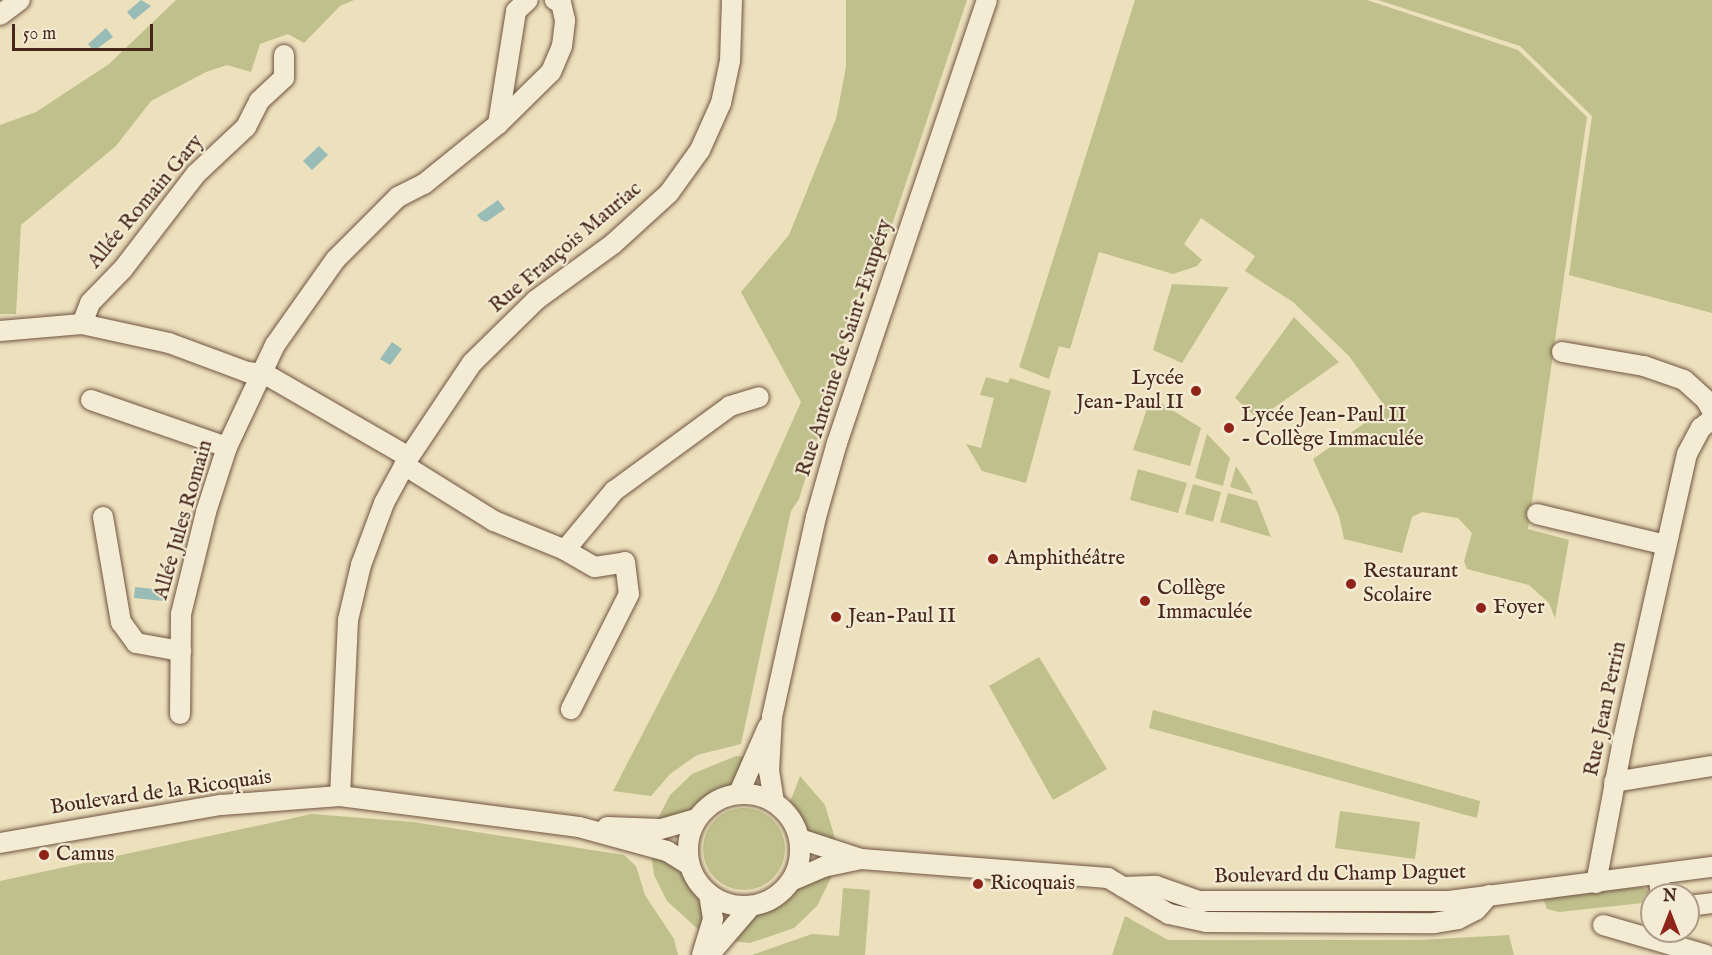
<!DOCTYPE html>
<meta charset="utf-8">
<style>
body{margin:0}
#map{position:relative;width:1712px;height:955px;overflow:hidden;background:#ede0bc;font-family:"IM FELL English",serif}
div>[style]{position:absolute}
.green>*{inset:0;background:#c0c08c}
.round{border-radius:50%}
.water>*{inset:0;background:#9abcb7}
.roads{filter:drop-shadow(0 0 2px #705443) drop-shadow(0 0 2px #705443)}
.minor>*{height:20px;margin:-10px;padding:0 10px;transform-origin:10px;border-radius:10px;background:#f3ebd3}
.minor>.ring{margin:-10px;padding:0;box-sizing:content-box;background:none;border:20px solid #f3ebd3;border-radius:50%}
.dots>*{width:16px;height:16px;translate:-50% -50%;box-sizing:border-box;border:3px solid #f3ebd3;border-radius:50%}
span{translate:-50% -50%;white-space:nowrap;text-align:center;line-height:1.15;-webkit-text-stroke:4.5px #f3ebd3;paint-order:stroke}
.street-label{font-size:21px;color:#47261b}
.poi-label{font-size:21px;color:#47261b}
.right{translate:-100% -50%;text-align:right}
.left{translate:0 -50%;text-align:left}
.north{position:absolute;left:1640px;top:883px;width:60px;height:60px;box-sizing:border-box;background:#f3ebd3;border:2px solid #ae9c89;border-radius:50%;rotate:0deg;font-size:16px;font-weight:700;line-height:24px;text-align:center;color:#47261b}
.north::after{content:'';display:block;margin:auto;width:21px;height:27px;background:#8f2418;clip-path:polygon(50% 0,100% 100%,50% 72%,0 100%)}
.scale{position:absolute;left:12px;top:24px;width:141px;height:27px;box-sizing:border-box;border:3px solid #47261b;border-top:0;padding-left:8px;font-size:18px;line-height:21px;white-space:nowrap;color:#47261b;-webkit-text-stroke:4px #f3ebd3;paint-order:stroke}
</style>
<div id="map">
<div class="green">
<div style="clip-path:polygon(176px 0,354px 0,340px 6px,304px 43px,288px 34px,260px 44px,251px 72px,227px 65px,206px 72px,151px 101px,116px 146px,21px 225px,16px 314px,0 314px,0 125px,36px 112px,109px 64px)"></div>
<div style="clip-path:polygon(846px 0,967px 0,881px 258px,868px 271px,834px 371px,834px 387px,799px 499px,791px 511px,741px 744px,697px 755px,670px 774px,651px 796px,613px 791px,715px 594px,801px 402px,741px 292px,789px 235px,836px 119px,846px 67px)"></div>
<div style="clip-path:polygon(1135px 0,1367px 0,1518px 50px,1587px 117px,1528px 529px,1569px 540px,1555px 618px,1549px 603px,1529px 585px,1467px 569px,1464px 561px,1472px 533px,1458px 518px,1422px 512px,1412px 517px,1402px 553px,1344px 539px,1339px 516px,1313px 459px,1386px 408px,1349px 356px,1293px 302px,1245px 271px,1255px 256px,1201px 218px,1184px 244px,1202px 260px,1197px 266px,1173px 274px,1099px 252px,1070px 349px,1059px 346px,1049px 379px,1019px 367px)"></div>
<div style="clip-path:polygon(1378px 0,1712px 0,1712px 313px,1569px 275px,1592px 116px,1520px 46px)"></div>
<div style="clip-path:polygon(1172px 284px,1229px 287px,1182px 363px,1153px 350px)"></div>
<div style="clip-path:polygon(1294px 317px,1339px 362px,1258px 419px,1235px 398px)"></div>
<div style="clip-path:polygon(986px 377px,1008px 383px,1010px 378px,1051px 391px,1026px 483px,982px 471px,966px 444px,981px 448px,994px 398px,980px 395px)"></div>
<div style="clip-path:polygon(1151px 397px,1201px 428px,1190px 466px,1133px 450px)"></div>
<div style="clip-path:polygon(1207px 434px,1230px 458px,1223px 486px,1195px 478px)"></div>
<div style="clip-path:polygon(1236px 466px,1249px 486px,1253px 494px,1230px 487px)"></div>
<div style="clip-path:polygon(1138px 469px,1187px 483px,1178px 513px,1130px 500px)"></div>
<div style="clip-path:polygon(1193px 484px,1221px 492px,1213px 522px,1185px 514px)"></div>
<div style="clip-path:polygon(1228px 493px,1257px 501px,1271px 537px,1220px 522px)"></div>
<div style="clip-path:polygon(1039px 657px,1107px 769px,1053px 800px,989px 686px)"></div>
<div style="clip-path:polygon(1153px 710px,1480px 801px,1477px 818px,1149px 728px)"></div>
<div style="clip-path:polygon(736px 756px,748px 757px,735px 785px,706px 797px,688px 814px,656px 822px,670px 795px,692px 774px)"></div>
<div style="clip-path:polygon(800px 776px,825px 805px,837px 845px,809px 835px,790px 802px)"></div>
<div class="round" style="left:703px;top:808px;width:82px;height:82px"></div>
<div style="clip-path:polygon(1340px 811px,1420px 822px,1415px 859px,1335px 848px)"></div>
<div style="clip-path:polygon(312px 814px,413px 822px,624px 855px,636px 866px,645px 895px,674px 939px,678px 955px,0 955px,0 881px)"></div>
<div style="clip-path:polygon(651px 853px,681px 864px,705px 913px,702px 933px,667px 901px,654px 875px)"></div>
<div style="clip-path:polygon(833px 874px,817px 906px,794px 928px,750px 943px,731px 941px,746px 920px,777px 906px,799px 886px)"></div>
<div style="clip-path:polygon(1642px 887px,1653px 895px,1652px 902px,1559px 912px,1547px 909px,1542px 895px)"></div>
<div style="clip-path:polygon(843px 888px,870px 890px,865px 955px,752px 955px,812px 934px,839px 936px)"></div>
<div style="clip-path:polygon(1125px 916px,1168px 940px,1420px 940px,1509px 935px,1514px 955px,1112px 955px)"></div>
</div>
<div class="water">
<div style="clip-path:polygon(141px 0,151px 6px,134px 20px,127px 12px)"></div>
<div style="clip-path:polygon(106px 28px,113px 37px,94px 51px,88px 44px)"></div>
<div style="clip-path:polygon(319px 146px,328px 155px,312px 170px,303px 161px)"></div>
<div style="clip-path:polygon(498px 200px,505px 209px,486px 222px,481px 220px,477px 215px)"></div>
<div style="clip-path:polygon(392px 342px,402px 349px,390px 365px,380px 359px)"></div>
<div style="clip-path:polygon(135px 587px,164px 590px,163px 601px,134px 598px)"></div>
</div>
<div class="roads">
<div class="minor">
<div style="left:0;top:15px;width:25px;rotate:-37deg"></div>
<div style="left:498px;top:124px;width:114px;rotate:-80.9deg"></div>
<div style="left:516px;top:11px;width:16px;rotate:-43deg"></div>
<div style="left:82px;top:324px;width:22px;rotate:-69deg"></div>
<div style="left:90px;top:303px;width:47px;rotate:-45.9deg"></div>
<div style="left:123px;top:269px;width:120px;rotate:-52.5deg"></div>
<div style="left:196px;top:174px;width:69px;rotate:-43.2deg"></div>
<div style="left:246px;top:127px;width:29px;rotate:-63deg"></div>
<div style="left:259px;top:101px;width:34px;rotate:-43deg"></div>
<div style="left:284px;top:78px;width:23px;rotate:-90deg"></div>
<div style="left:0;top:331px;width:82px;rotate:-4.9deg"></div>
<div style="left:82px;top:324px;width:89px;rotate:12.3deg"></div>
<div style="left:169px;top:343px;width:83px;rotate:20.4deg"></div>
<div style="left:247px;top:372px;width:18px;rotate:6deg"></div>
<div style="left:265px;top:374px;width:166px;rotate:30deg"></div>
<div style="left:1562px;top:352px;width:83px;rotate:9.7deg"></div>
<div style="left:1644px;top:366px;width:42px;rotate:19.3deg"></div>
<div style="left:1684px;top:380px;width:30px;rotate:42deg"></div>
<div style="left:1706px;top:400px;width:13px;rotate:61deg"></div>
<div style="left:91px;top:400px;width:144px;rotate:19.1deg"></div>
<div style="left:404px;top:465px;width:106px;rotate:31.9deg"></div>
<div style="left:494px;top:521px;width:77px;rotate:22.2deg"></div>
<div style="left:565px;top:550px;width:34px;rotate:30deg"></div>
<div style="left:595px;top:567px;width:30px;rotate:-9deg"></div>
<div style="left:625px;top:562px;width:32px;rotate:83deg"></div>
<div style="left:629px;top:594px;width:129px;rotate:116.8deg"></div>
<div style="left:1537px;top:514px;width:133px;rotate:13.5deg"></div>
<div style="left:103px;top:517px;width:107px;rotate:80.3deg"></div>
<div style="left:121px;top:622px;width:26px;rotate:54deg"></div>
<div style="left:136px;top:643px;width:46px;rotate:10.1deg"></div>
<div style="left:565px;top:550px;width:77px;rotate:-50.3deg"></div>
<div style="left:614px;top:491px;width:144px;rotate:-36.2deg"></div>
<div style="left:730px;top:406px;width:30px;rotate:-17deg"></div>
<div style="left:180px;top:714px;width:100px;rotate:-89.4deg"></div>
<div style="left:181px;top:614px;width:105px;rotate:-76.2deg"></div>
<div style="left:206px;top:512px;width:68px;rotate:-72.1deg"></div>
<div style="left:227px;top:447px;width:113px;rotate:-64.8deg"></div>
<div style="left:275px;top:345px;width:105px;rotate:-54.7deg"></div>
<div style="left:336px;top:259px;width:88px;rotate:-45deg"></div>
<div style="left:398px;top:197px;width:29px;rotate:-27deg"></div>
<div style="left:424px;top:184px;width:95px;rotate:-39deg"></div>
<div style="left:498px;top:124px;width:74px;rotate:-44.5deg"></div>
<div style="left:551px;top:72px;width:28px;rotate:-67deg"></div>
<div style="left:562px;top:46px;width:26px;rotate:-83deg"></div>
<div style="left:565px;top:20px;width:17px;rotate:-103deg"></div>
<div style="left:561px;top:3px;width:7px;rotate:-153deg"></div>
<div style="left:1614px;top:782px;width:99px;rotate:-9.3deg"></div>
<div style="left:739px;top:793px;width:72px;rotate:-66.3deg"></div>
<div class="ring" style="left:688px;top:794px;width:92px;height:92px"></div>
<div style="left:340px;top:796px;width:176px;rotate:-87.4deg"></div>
<div style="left:348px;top:620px;width:57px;rotate:-76.7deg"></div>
<div style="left:361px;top:565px;width:66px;rotate:-69.6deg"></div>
<div style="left:384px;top:503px;width:52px;rotate:-61.5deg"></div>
<div style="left:409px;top:457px;width:113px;rotate:-56.2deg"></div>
<div style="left:472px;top:363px;width:90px;rotate:-44.5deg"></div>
<div style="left:536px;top:300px;width:95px;rotate:-36deg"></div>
<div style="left:613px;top:244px;width:76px;rotate:-42.3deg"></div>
<div style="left:669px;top:193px;width:53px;rotate:-54.2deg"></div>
<div style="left:700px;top:150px;width:51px;rotate:-65.9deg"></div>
<div style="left:721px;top:103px;width:43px;rotate:-77.9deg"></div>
<div style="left:730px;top:61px;width:61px;rotate:-88.1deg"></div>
<div style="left:774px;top:802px;width:30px;rotate:-99deg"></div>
<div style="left:769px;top:772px;width:55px;rotate:-86.9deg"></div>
<div style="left:772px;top:717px;width:205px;rotate:-77.6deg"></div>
<div style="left:816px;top:517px;width:77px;rotate:-74.2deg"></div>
<div style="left:837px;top:443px;width:468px;rotate:-71.3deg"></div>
<div style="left:607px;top:827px;width:54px;rotate:2.1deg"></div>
<div style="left:661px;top:829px;width:36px;rotate:-16deg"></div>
<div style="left:800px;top:839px;width:64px;rotate:18.2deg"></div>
<div style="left:0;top:843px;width:224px;rotate:-9.8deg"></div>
<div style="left:221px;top:805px;width:119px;rotate:-4.3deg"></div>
<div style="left:340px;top:796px;width:241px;rotate:7.4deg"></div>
<div style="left:579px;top:827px;width:91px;rotate:15.3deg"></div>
<div style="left:667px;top:851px;width:26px;rotate:32deg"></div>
<div style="left:1658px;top:875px;width:20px;rotate:81deg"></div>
<div style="left:793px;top:880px;width:33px;rotate:-23deg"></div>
<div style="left:823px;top:867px;width:39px;rotate:-12deg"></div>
<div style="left:861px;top:859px;width:248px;rotate:4.4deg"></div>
<div style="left:1108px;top:878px;width:71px;rotate:30.5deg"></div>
<div style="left:1169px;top:914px;width:38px;rotate:12deg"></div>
<div style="left:1206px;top:922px;width:228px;rotate:0.3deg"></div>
<div style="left:1434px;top:923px;width:24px;rotate:-9deg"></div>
<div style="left:1458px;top:919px;width:20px;rotate:-27deg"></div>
<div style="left:1476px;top:910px;width:20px;rotate:-49deg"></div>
<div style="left:1596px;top:883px;width:146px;rotate:-79.3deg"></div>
<div style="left:1623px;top:740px;width:293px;rotate:-77.4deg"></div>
<div style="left:1687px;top:454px;width:30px;rotate:-62deg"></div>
<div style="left:1701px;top:428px;width:14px;rotate:-39deg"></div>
<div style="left:1123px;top:887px;width:33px;rotate:-2deg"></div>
<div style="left:1156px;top:886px;width:46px;rotate:19.2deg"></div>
<div style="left:1199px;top:901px;width:250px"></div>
<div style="left:1449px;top:901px;width:265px;rotate:-7.4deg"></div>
<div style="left:1688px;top:906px;width:24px;rotate:-7deg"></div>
<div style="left:1603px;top:925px;width:107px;rotate:16.2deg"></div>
<div style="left:702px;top:955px;width:38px;rotate:-73deg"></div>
<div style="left:713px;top:919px;width:25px;rotate:-99deg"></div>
<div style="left:709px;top:955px;width:65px;rotate:-49.4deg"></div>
</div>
</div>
<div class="dots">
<div style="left:1196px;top:391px;background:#8f2418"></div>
<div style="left:1229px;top:428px;background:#8f2418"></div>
<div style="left:993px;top:559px;background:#8f2418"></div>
<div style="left:1351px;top:584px;background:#8f2418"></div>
<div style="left:1145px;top:601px;background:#8f2418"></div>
<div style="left:1481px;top:608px;background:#8f2418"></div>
<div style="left:836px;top:617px;background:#8f2418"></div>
<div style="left:44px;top:855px;background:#8f2418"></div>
<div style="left:978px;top:884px;background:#8f2418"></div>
</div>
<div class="street-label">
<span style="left:146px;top:202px;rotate:-50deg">Allée Romain Gary</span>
<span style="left:566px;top:248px;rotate:-40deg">Rue François Mauriac</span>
<span style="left:845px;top:348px;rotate:-72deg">Rue Antoine de Saint-Exupéry</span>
<span style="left:184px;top:520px;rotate:-74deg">Allée Jules Romain</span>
<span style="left:1606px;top:709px;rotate:-78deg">Rue Jean Perrin</span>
<span style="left:161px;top:793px;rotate:-8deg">Boulevard de la Ricoquais</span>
<span style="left:1340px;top:875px;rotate:-1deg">Boulevard du Champ Daguet</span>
</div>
<div class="poi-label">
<span class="right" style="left:1184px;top:391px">Lycée<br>Jean-Paul II</span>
<span class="left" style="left:1241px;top:428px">Lycée Jean-Paul II<br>- Collège Immaculée</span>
<span class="left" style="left:1005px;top:559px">Amphithéâtre</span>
<span class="left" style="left:1363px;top:584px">Restaurant<br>Scolaire</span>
<span class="left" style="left:1157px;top:601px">Collège<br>Immaculée</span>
<span class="left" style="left:1493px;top:608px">Foyer</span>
<span class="left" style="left:848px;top:617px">Jean-Paul II</span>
<span class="left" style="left:56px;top:855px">Camus</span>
<span class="left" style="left:990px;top:884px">Ricoquais</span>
</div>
<div class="north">N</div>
<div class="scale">50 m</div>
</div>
